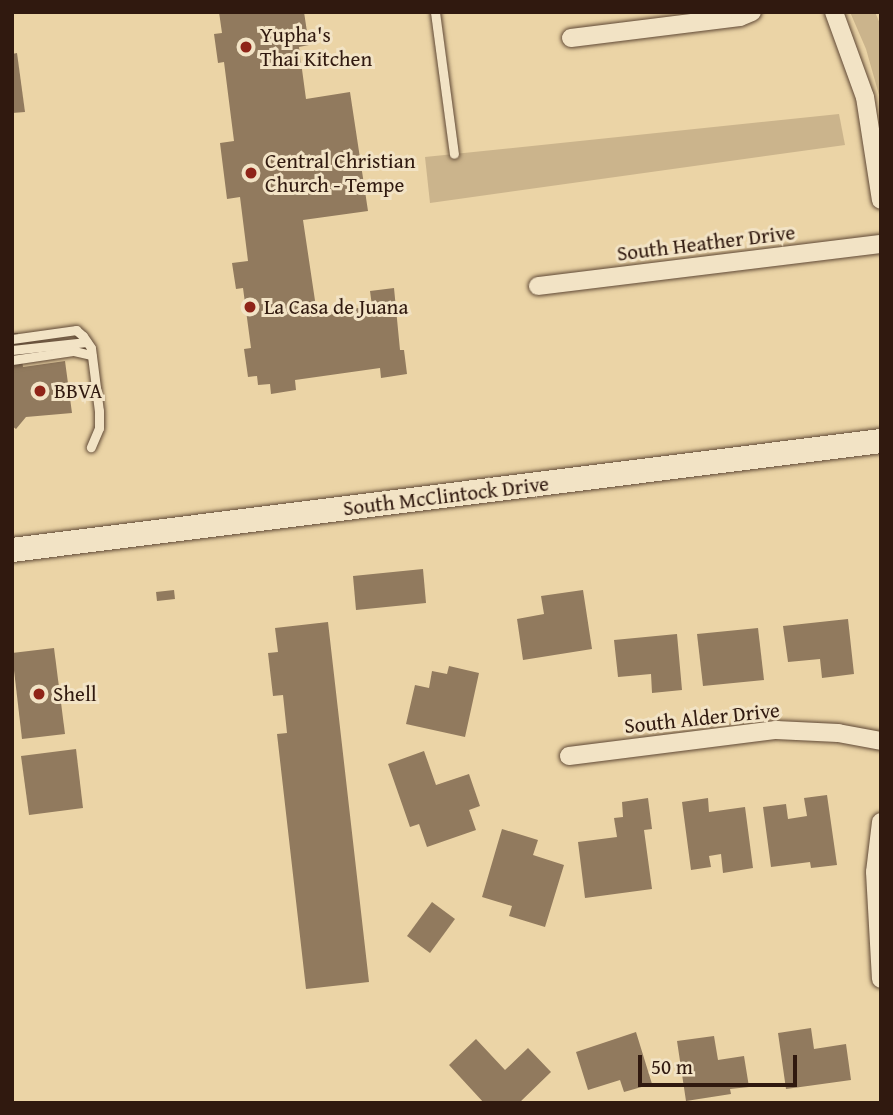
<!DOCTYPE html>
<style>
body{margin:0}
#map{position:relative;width:893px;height:1115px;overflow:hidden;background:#ebd4a6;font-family:"Gentium Book Plus",serif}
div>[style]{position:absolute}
.green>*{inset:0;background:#cbb48c}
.building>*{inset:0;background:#917a5e}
.roads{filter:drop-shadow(0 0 2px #5f4835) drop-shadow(0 0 2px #5f4835)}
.lane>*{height:9px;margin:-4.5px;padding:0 4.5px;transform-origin:4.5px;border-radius:4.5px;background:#f2e3c5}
.street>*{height:18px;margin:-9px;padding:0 9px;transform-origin:9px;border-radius:9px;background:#f2e3c5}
.secondary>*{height:24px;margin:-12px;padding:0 12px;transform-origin:12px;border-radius:12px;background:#f2e3c5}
.dots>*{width:19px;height:19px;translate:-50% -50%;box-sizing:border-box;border:4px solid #f2e3c5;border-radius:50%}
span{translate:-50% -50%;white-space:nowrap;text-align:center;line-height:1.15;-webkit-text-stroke:6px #f2e3c5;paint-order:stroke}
.poi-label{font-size:21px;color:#30190f}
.left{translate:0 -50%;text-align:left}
.street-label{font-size:21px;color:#30190f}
.frame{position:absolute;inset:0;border:14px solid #30190f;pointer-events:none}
.scale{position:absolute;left:638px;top:1055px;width:159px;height:32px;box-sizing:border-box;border:4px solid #30190f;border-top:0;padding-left:9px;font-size:21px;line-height:24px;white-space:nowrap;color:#30190f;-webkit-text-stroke:5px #f2e3c5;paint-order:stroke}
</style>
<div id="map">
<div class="green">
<div style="clip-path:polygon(850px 12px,875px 12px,881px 26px,881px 102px,866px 49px)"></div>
<div style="clip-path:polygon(839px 114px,845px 145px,430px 203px,425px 157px)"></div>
</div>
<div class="building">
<div style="clip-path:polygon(219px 12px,304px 12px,309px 45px,299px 47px,306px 99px,350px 92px,368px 211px,303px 220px,317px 314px,372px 306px,370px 291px,394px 288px,400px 350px,404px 350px,407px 374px,381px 378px,380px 368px,295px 380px,296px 390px,271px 394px,270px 384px,258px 385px,257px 376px,248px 377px,244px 349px,251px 348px,243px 288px,236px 289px,232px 263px,248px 261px,240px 197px,227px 199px,220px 143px,234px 141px,224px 62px,218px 63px,214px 34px,222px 33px)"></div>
<div style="clip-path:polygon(17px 53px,25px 112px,12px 113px,12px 54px)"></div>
<div style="clip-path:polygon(12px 333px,18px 333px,23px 367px,65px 361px,72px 413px,26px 417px,16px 429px,12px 426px)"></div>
<div style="clip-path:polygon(423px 569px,426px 603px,356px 610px,353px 576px)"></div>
<div style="clip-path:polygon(174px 590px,175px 599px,157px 601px,156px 592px)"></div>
<div style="clip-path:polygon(583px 590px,592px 649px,523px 660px,517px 619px,544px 614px,541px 596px)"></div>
<div style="clip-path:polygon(848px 619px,854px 674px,822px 678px,820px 659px,788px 662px,783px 626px)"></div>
<div style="clip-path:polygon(328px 622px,369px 982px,306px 989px,277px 734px,287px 733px,283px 695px,273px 696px,268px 653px,278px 652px,275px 628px)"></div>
<div style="clip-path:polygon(758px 628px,764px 680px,703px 686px,697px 634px)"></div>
<div style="clip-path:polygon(677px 634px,682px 690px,652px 693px,651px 674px,618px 677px,614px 640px)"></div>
<div style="clip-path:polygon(54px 648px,65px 734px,22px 739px,12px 653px)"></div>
<div style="clip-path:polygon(449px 666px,479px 673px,465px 737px,406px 724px,415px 685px,429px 688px,432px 671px,447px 674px)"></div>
<div style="clip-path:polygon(76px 749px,83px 808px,29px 815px,21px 756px)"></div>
<div style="clip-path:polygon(424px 751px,436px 785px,469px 774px,480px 806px,469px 810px,476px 830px,427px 847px,419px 824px,410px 827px,388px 764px)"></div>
<div style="clip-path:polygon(827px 795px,837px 865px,811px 868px,810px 862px,771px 867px,763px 807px,786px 804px,788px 819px,807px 816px,804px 798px)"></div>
<div style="clip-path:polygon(648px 798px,652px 829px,644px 830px,652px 889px,585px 898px,578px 842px,617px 837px,614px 818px,623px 817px,622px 802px)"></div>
<div style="clip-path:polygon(708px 798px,709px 812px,745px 807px,753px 868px,723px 873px,721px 854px,709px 856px,711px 867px,691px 870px,682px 802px)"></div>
<div style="clip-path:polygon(502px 829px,538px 840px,533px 855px,564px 865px,545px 927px,509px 916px,512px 906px,482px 897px)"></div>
<div style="clip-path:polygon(432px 902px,455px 919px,430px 953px,407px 936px)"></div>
<div style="clip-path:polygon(811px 1028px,814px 1049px,846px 1044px,851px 1080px,786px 1089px,778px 1033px)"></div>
<div style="clip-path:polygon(636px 1032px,652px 1084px,624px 1092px,620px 1080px,588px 1090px,576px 1052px)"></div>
<div style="clip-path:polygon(714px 1036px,718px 1060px,744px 1056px,749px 1087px,730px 1089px,731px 1094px,686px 1101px,677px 1041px)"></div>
<div style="clip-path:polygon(476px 1039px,505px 1070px,528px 1048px,551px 1072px,519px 1103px,484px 1103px,449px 1065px)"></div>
</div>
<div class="roads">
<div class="lane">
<div style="left:435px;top:12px;width:143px;rotate:82.4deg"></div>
<div style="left:12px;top:339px;width:65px;rotate:-8deg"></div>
<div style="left:76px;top:330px;width:9px;rotate:41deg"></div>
<div style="left:83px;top:336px;width:14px;rotate:56deg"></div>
<div style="left:91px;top:348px;width:64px;rotate:82.8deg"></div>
<div style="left:99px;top:411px;width:17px;rotate:90deg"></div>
<div style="left:99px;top:428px;width:21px;rotate:113deg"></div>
<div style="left:12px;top:350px;width:75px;rotate:-6.1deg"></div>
<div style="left:12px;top:360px;width:63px;rotate:-8.3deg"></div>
<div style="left:74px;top:351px;width:18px;rotate:13deg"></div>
</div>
<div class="street">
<div style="left:834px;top:12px;width:90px;rotate:70deg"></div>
<div style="left:865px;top:97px;width:104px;rotate:81.2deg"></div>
<div style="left:571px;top:38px;width:170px;rotate:-7.1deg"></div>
<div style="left:740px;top:17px;width:13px;rotate:-23deg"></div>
<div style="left:538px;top:286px;width:346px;rotate:-7deg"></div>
<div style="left:569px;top:756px;width:209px;rotate:-7.2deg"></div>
<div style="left:776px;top:730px;width:62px;rotate:2.8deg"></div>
<div style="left:838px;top:733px;width:44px;rotate:10.5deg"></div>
<div style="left:881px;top:822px;width:50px;rotate:96.8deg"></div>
<div style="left:875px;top:872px;width:107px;rotate:86.8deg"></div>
</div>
<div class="secondary">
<div style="left:12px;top:550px;width:876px;rotate:-7.15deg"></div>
</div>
</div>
<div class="dots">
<div style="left:246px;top:47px;background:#8f2418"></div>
<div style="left:251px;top:173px;background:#8f2418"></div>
<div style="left:250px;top:307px;background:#8f2418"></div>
<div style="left:40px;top:391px;background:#8f2418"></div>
<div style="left:39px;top:694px;background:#8f2418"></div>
</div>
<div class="poi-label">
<span class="left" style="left:260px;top:47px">Yupha's<br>Thai Kitchen</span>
<span class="left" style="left:265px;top:173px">Central Christian<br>Church - Tempe</span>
<span class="left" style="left:264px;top:307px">La Casa de Juana</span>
<span class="left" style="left:54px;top:391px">BBVA</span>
<span class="left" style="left:53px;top:694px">Shell</span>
</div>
<div class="street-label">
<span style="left:706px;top:243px;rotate:-7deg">South Heather Drive</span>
<span style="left:446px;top:496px;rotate:-7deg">South McClintock Drive</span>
<span style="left:702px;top:718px;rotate:-6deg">South Alder Drive</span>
</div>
<div class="frame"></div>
<div class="scale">50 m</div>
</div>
